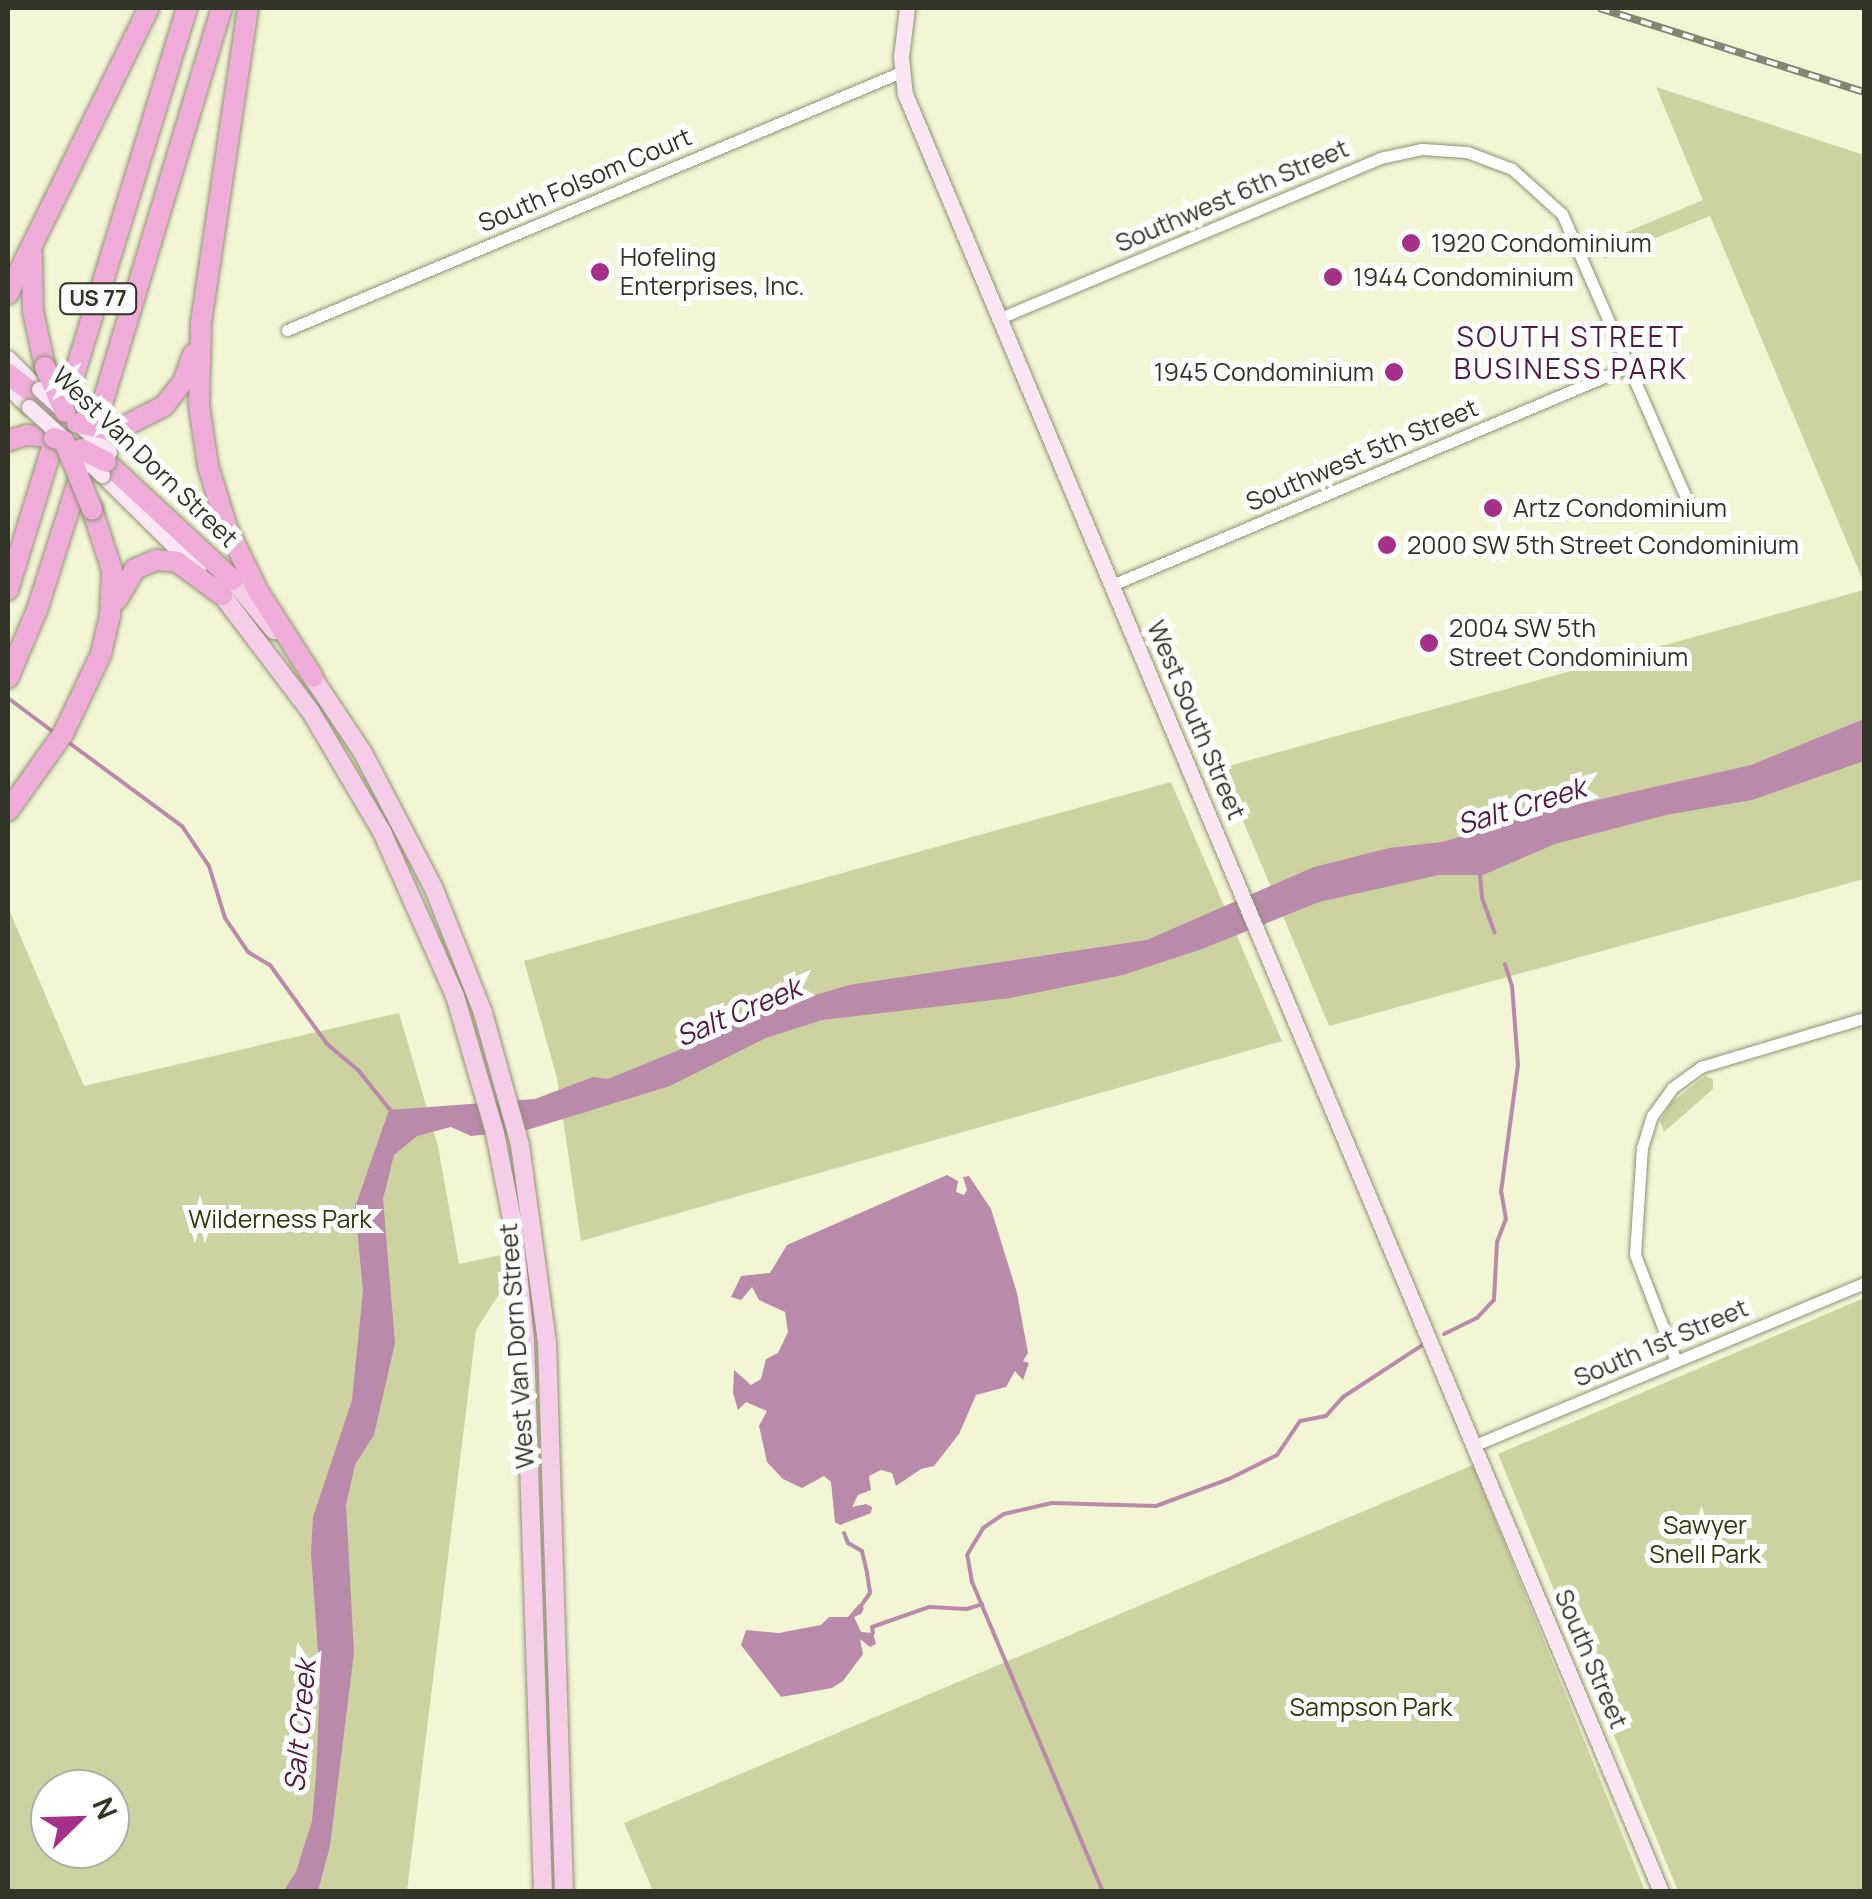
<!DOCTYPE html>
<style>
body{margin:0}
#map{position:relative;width:1872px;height:1899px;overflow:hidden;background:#f2f6d5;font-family:Manrope,sans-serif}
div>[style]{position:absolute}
.green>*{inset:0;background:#cdd2a1}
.water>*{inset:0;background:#b98aa9}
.stream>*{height:4px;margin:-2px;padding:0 2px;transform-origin:2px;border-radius:2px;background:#b98aa9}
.roads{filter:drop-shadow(0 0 2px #8f9274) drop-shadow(0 0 2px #8f9274)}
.street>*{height:11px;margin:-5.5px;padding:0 5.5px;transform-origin:5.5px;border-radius:5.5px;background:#fff}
.secondary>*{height:15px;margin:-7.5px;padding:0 7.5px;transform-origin:7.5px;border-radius:7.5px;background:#fae6f3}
.primary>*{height:18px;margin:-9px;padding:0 9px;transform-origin:9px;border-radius:9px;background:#f5cde8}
.highway>*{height:20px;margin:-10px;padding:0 10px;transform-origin:10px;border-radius:10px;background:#efacd8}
.rail>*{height:8px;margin-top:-4px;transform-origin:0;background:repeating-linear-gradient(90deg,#fff 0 11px,#838671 0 22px);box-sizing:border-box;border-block:2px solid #838671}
.bridges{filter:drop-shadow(0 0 2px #8f9274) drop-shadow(0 0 2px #8f9274)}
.secondary-bridge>*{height:15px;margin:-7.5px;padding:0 7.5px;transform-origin:7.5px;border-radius:7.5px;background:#fae6f3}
.highway-bridge>*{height:20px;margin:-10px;padding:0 10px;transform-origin:10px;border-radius:10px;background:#efacd8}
.dots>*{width:28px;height:28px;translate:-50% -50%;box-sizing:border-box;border:5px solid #fff;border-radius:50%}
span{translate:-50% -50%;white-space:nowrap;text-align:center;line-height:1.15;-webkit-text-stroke:10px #fff;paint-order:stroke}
.shield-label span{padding:2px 8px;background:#fff;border:2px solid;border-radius:8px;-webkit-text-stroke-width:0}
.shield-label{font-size:22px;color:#323427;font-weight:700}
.street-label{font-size:25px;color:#323427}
.poi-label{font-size:25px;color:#323427}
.left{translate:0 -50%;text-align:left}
.right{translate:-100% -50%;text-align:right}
.park-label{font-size:25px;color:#34360c}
.neighbourhood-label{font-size:28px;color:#531b44;letter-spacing:2.5px}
.water-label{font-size:28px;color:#531a44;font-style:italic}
.frame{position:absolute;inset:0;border:10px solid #323427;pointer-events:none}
.north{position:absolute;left:30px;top:1769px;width:100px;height:100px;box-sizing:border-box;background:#fff;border:2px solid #adaea9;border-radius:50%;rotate:67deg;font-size:28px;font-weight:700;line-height:40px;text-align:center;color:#323427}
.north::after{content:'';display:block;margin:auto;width:35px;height:45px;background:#a63088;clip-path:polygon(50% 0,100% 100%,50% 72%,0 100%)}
</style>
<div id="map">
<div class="green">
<div style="clip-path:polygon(1656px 87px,1864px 155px,1864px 583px,1710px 216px,1604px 259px,1598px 244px,1703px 200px)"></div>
<div style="clip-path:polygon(1864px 590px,1864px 879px,1329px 1026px,1221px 768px)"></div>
<div style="clip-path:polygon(1171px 782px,1282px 1041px,581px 1241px,557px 1078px,524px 961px)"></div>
<div style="clip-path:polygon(evenodd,8px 907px,84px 1086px,399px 1013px,438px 1146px,459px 1264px,528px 1249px,476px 1330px,407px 1891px,8px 1891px,8px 907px,50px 1789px,110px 1789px,110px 1849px,50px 1849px,50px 1789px)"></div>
<div style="clip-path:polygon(1705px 1076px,1713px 1079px,1713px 1089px,1664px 1132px,1660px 1121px,1671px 1103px)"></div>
<div style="clip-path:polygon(1864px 1298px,1864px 1891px,1678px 1891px,1498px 1454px)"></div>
<div style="clip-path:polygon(1473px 1465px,1645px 1891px,653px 1891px,624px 1823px)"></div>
</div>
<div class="water">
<div style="clip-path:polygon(1864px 719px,1864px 761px,1752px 800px,1666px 815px,1555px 844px,1483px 875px,1439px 875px,1319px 902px,1202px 949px,1123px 975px,1010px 998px,822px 1020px,766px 1038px,670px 1086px,527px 1130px,471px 1136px,451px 1127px,417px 1136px,394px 1155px,383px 1199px,395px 1343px,374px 1435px,355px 1465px,346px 1505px,354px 1653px,330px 1846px,318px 1891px,283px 1892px,296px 1872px,312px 1821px,316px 1776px,320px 1680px,311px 1553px,313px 1517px,352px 1400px,363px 1291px,355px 1207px,389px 1110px,535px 1099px,593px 1077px,608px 1079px,679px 1050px,737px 1018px,849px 985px,1147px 940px,1314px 867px,1389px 848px,1442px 842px,1553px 810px,1751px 765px)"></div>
<div style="clip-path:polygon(947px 1175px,958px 1181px,956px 1192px,964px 1195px,967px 1190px,963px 1177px,969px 1176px,991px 1209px,1017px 1293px,1028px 1353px,1023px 1361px,1029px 1363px,1023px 1380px,1015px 1371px,1006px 1387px,976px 1395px,959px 1434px,934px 1466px,921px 1469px,896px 1486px,892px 1473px,881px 1470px,869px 1476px,871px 1490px,858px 1495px,852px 1507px,866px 1504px,872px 1507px,871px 1513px,840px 1525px,835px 1522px,831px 1482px,824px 1476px,802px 1488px,783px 1479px,767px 1462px,759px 1426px,767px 1411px,746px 1402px,738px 1410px,733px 1393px,734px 1370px,751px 1385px,761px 1379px,766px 1359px,778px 1353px,788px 1332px,785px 1312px,759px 1300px,752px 1287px,741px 1300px,731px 1297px,741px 1276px,770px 1273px,787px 1245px)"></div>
<div style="clip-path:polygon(859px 1604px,864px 1608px,861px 1614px,854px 1617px,861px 1632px,873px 1633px,876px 1644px,870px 1647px,860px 1639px,863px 1654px,843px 1681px,832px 1688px,781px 1697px,741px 1645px,746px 1630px,779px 1633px,821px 1625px,829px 1617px,848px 1617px)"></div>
</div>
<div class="stream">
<div style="left:8px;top:698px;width:60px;rotate:36.9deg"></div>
<div style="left:68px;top:742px;width:142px;rotate:36.4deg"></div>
<div style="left:182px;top:826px;width:48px;rotate:56deg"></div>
<div style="left:209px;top:866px;width:54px;rotate:72.9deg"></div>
<div style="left:225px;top:918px;width:41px;rotate:55.9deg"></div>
<div style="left:248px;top:952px;width:26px;rotate:31deg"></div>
<div style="left:270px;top:965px;width:97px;rotate:54.2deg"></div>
<div style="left:327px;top:1044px;width:40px;rotate:40deg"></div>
<div style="left:358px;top:1070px;width:53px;rotate:51.2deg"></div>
<div style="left:1480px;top:875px;width:23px;rotate:85deg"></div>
<div style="left:1482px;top:898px;width:37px;rotate:70deg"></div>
<div style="left:1444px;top:1334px;width:37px;rotate:-26deg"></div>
<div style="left:1477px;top:1318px;width:25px;rotate:-47deg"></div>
<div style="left:1494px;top:1300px;width:58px;rotate:-87deg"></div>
<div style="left:1497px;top:1242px;width:25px;rotate:-69deg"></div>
<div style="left:1506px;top:1219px;width:27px;rotate:-100deg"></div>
<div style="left:1501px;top:1192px;width:128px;rotate:-82.4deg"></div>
<div style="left:1518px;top:1065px;width:79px;rotate:-94.3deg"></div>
<div style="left:1512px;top:986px;width:23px;rotate:-108deg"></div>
<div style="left:844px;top:1533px;width:11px;rotate:68deg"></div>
<div style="left:848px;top:1543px;width:16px;rotate:30deg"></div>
<div style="left:862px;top:1551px;width:23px;rotate:77deg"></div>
<div style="left:867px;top:1573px;width:20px;rotate:81deg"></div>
<div style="left:870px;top:1593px;width:16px;rotate:125deg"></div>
<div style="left:873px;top:1633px;width:6px;rotate:-99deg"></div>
<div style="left:872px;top:1627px;width:60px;rotate:-19.3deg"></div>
<div style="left:929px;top:1607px;width:38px;rotate:3deg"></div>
<div style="left:967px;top:1609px;width:16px;rotate:-18deg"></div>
<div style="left:1103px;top:1892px;width:337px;rotate:-112.9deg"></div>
<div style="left:972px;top:1582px;width:27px;rotate:-100deg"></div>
<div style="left:967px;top:1555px;width:31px;rotate:-59deg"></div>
<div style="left:983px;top:1528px;width:25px;rotate:-34deg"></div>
<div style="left:1004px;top:1514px;width:49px;rotate:-12.9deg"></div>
<div style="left:1052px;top:1503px;width:104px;rotate:1.7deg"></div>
<div style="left:1156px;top:1506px;width:78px;rotate:-20.3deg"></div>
<div style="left:1229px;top:1479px;width:54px;rotate:-26.6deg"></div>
<div style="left:1277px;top:1455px;width:41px;rotate:-55.9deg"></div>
<div style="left:1300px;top:1421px;width:26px;rotate:-11deg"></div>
<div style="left:1326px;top:1416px;width:25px;rotate:-48deg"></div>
<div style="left:1343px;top:1397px;width:97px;rotate:-33.2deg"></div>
</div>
<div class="roads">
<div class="street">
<div style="left:1000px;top:318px;width:412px;rotate:-22.8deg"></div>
<div style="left:1380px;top:158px;width:43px;rotate:-12.1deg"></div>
<div style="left:1422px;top:149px;width:45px;rotate:3.8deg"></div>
<div style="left:1467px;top:152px;width:48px;rotate:20.7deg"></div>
<div style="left:1512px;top:169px;width:67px;rotate:42deg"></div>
<div style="left:1562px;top:214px;width:322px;rotate:66.4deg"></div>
<div style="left:287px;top:330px;width:666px;rotate:-22.79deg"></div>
<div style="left:1112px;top:585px;width:562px;rotate:-22.92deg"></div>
<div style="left:1676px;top:1361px;width:114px;rotate:-111.1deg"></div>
<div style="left:1635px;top:1255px;width:107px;rotate:-86.3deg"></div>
<div style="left:1642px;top:1148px;width:34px;rotate:-73deg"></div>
<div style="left:1652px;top:1116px;width:34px;rotate:-54deg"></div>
<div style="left:1672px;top:1088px;width:36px;rotate:-36deg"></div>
<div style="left:1701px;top:1067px;width:170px;rotate:-16.7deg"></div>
<div style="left:1475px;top:1445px;width:421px;rotate:-22.6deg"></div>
</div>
<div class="secondary">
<div style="left:907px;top:8px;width:49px;rotate:97deg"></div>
<div style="left:901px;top:57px;width:37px;rotate:84deg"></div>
<div style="left:905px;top:94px;width:1950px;rotate:67.19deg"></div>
<div style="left:8px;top:358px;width:41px;rotate:45deg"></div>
<div style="left:8px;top:387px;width:29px;rotate:44deg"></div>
<div style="left:102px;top:475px;width:135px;rotate:44.7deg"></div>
</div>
<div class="primary">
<div style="left:233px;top:580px;width:65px;rotate:50.6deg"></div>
<div style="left:222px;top:595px;width:147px;rotate:52.7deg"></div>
<div style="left:311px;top:712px;width:139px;rotate:59.4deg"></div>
<div style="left:382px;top:832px;width:180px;rotate:66deg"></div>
<div style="left:455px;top:996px;width:143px;rotate:73.7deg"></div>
<div style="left:495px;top:1133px;width:93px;rotate:78.8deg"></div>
<div style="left:513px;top:1224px;width:118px;rotate:84.1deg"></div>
<div style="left:525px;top:1341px;width:551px;rotate:88.13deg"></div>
<div style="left:307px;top:669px;width:101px;rotate:56.3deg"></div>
<div style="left:363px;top:753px;width:153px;rotate:62.4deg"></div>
<div style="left:434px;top:889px;width:133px;rotate:68.4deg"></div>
<div style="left:483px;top:1013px;width:137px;rotate:74.3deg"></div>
<div style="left:520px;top:1145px;width:199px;rotate:82.2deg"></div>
<div style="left:547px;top:1342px;width:550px;rotate:88.23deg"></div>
</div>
<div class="highway">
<div style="left:248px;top:8px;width:318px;rotate:98.5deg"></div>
<div style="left:201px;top:323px;width:82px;rotate:91.4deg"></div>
<div style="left:199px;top:405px;width:62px;rotate:81.6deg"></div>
<div style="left:208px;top:466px;width:64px;rotate:72.7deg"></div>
<div style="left:227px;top:527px;width:71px;rotate:64.2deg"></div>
<div style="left:258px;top:591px;width:102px;rotate:57.4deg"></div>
<div style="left:32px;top:254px;width:57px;rotate:89deg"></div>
<div style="left:33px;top:311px;width:57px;rotate:77.9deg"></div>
<div style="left:8px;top:294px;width:319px;rotate:-63.8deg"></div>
<div style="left:8px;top:374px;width:49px;rotate:37.6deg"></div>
<div style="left:115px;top:431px;width:55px;rotate:-27deg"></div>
<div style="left:164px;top:406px;width:31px;rotate:-52deg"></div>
<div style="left:183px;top:382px;width:30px;rotate:-70deg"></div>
<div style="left:8px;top:441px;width:20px;rotate:-18deg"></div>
<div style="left:27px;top:435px;width:27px;rotate:6deg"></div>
<div style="left:91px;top:441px;width:452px;rotate:-73.2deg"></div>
<div style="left:106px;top:462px;width:173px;rotate:42.9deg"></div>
<div style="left:8px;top:590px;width:609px;rotate:-72.9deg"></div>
<div style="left:117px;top:600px;width:36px;rotate:-60deg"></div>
<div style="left:135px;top:569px;width:23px;rotate:-23deg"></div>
<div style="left:156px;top:560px;width:21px;rotate:5deg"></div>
<div style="left:177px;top:562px;width:56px;rotate:36.3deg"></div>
<div style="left:8px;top:678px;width:74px;rotate:-66.9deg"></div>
<div style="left:37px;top:610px;width:148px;rotate:-72.3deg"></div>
<div style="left:8px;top:811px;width:95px;rotate:-54.5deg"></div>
<div style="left:63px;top:734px;width:89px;rotate:-64.6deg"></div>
<div style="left:101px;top:654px;width:39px;rotate:-77deg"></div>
<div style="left:110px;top:616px;width:46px;rotate:-87.5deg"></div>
<div style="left:112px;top:570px;width:64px;rotate:-108.2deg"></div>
</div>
</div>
<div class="rail">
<div style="left:1599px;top:8px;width:278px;rotate:17.6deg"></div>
</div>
<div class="bridges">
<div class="secondary-bridge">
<div style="left:39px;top:389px;width:31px;rotate:42deg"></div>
<div style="left:29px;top:407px;width:45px;rotate:42.3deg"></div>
<div style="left:79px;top:424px;width:41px;rotate:43deg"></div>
<div style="left:79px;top:453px;width:32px;rotate:44deg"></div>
</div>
<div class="highway-bridge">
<div style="left:45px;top:367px;width:49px;rotate:66deg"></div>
<div style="left:77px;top:423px;width:39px;rotate:12deg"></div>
<div style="left:54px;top:438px;width:10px;rotate:17deg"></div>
<div style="left:64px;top:441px;width:74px;rotate:67.6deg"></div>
<div style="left:81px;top:449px;width:28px;rotate:27deg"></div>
</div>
</div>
<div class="dots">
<div style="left:1411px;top:243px;background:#a63088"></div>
<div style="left:600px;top:272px;background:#a63088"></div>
<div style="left:1333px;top:277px;background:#a63088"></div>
<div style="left:1394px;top:372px;background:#a63088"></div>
<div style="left:1493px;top:508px;background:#a63088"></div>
<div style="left:1387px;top:545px;background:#a63088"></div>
<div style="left:1429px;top:643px;background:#a63088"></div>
</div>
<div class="shield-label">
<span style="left:98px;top:299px">US 77</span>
</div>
<div class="street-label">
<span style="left:585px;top:180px;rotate:-23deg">South Folsom Court</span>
<span style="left:1232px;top:196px;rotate:-23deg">Southwest 6th Street</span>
<span style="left:1362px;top:455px;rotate:-23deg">Southwest 5th Street</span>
<span style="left:145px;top:457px;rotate:44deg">West Van Dorn Street</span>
<span style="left:1196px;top:720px;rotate:67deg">West South Street</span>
<span style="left:1661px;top:1343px;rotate:-23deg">South 1st Street</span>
<span style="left:517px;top:1346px;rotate:-94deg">West Van Dorn Street</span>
<span style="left:1591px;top:1659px;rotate:67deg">South Street</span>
</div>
<div class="poi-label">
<span class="left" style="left:1431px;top:243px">1920 Condominium</span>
<span class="left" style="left:620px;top:272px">Hofeling<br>Enterprises, Inc.</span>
<span class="left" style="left:1353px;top:277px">1944 Condominium</span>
<span class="right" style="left:1374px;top:372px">1945 Condominium</span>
<span class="left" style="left:1513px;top:508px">Artz Condominium</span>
<span class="left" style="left:1407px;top:545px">2000 SW 5th Street Condominium</span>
<span class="left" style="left:1449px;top:643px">2004 SW 5th<br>Street Condominium</span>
</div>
<div class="park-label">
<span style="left:280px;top:1219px">Wilderness Park</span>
<span style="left:1705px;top:1540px">Sawyer<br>Snell Park</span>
<span style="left:1371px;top:1707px">Sampson Park</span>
</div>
<div class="neighbourhood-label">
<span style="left:1571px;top:352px">SOUTH STREET<br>BUSINESS PARK</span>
</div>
<div class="water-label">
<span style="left:1521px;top:805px;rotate:-17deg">Salt Creek</span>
<span style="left:738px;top:1011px;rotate:-23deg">Salt Creek</span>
<span style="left:299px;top:1726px;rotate:-85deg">Salt Creek</span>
</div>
<div class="frame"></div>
<div class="north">N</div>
</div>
